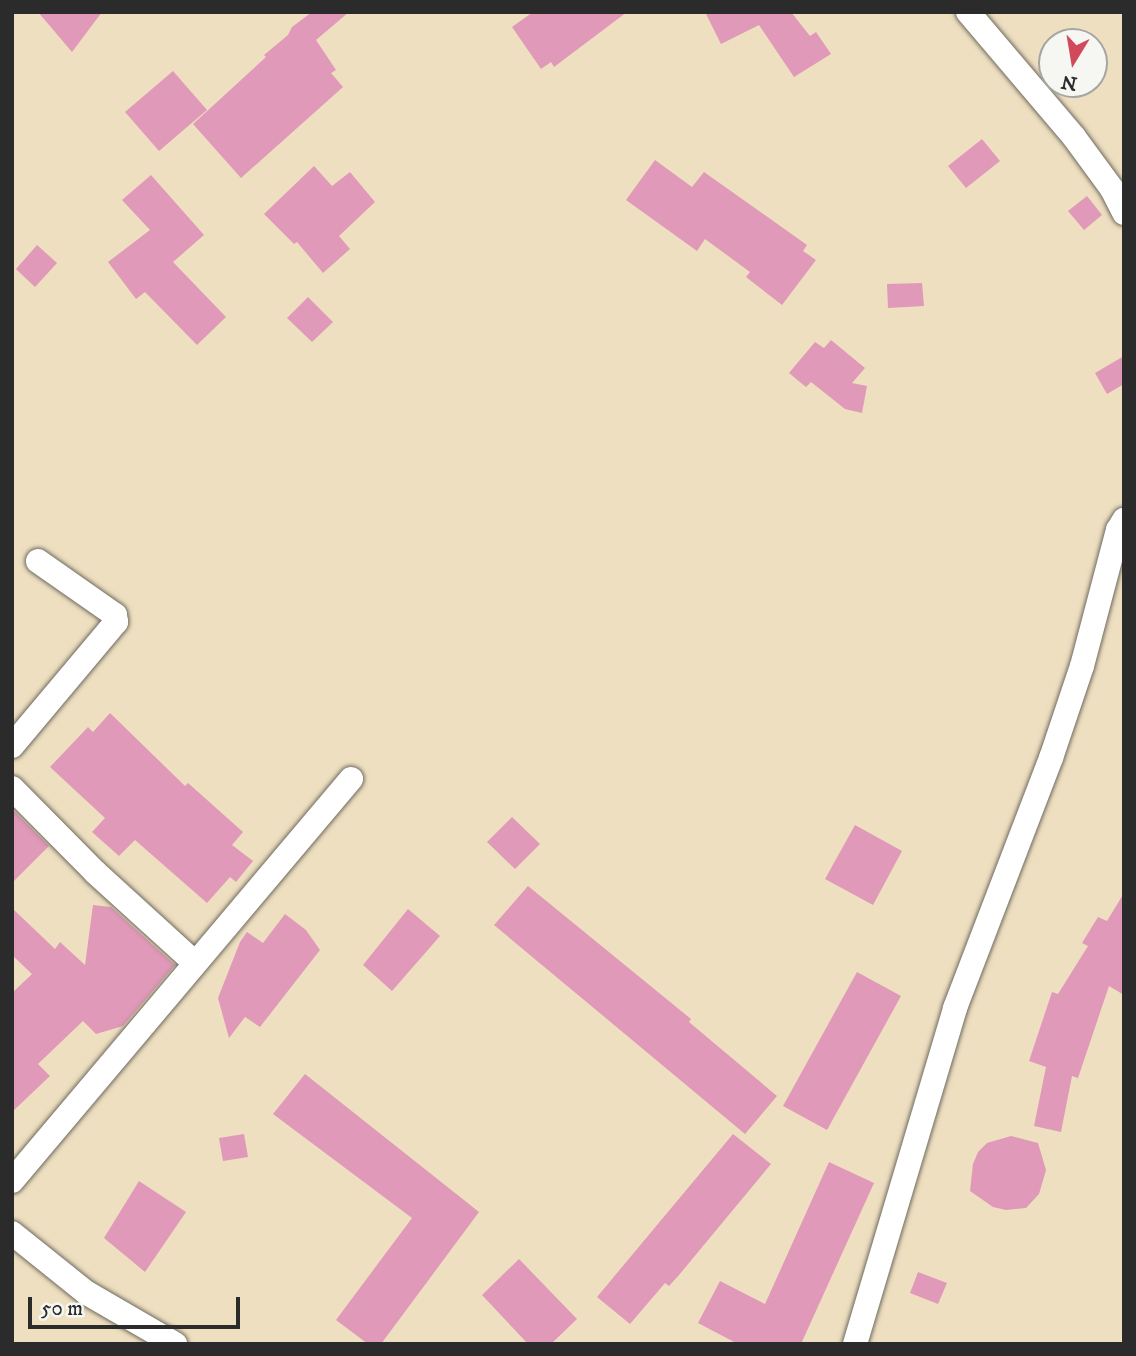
<!DOCTYPE html>
<style>
body{margin:0}
#map{position:relative;width:1136px;height:1356px;overflow:hidden;background:#eedfc0;font-family:"IM FELL DW Pica",serif}
div>[style]{position:absolute}
.building>*{inset:0;background:#e099b8}
.roads{filter:drop-shadow(0 0 2px #6f6a5f) drop-shadow(0 0 2px #6f6a5f)}
.street>*{height:24px;margin:-12px;padding:0 12px;transform-origin:12px;border-radius:12px;background:#fff}
span{translate:-50% -50%;white-space:nowrap;text-align:center;line-height:1.15;-webkit-text-stroke:5px #f6f6f2;paint-order:stroke}
.frame{position:absolute;inset:0;border:14px solid #2b2b2b;pointer-events:none}
.north{position:absolute;left:1038px;top:28px;width:70px;height:70px;box-sizing:border-box;background:#f6f6f2;border:2px solid #a5a5a2;border-radius:50%;rotate:191deg;font-size:19px;font-weight:700;line-height:28px;text-align:center;color:#2b2b2b}
.north::after{content:'';display:block;margin:auto;width:24px;height:32px;background:#d1495b;clip-path:polygon(50% 0,100% 100%,50% 72%,0 100%)}
.scale{position:absolute;left:28px;top:1297px;width:212px;height:32px;box-sizing:border-box;border:4px solid #2b2b2b;border-top:0;padding-left:9px;font-size:21px;line-height:24px;white-space:nowrap;color:#2b2b2b;-webkit-text-stroke:5px #f6f6f2;paint-order:stroke}
</style>
<div id="map">
<div class="building">
<div style="clip-path:polygon(38px 12px,102px 12px,72px 52px)"></div>
<div style="clip-path:polygon(312px 12px,349px 12px,316px 40px,336px 70px,331px 73px,343px 87px,241px 178px,193px 124px,266px 57px,264px 55px,288px 35px,292px 27px)"></div>
<div style="clip-path:polygon(533px 12px,627px 12px,554px 67px,551px 62px,541px 69px,512px 27px)"></div>
<div style="clip-path:polygon(705px 12px,791px 12px,810px 36px,816px 32px,831px 54px,794px 77px,759px 25px,721px 44px)"></div>
<div style="clip-path:polygon(173px 71px,207px 110px,159px 151px,125px 112px)"></div>
<div style="clip-path:polygon(982px 139px,1000px 161px,966px 188px,948px 166px)"></div>
<div style="clip-path:polygon(655px 160px,692px 187px,704px 172px,807px 245px,803px 251px,816px 260px,782px 305px,746px 277px,750px 272px,705px 239px,697px 251px,626px 200px)"></div>
<div style="clip-path:polygon(314px 166px,332px 186px,350px 172px,375px 202px,339px 236px,350px 249px,323px 273px,297px 242px,294px 244px,264px 214px)"></div>
<div style="clip-path:polygon(151px 175px,204px 235px,173px 262px,226px 317px,197px 345px,145px 292px,136px 299px,108px 262px,150px 230px,122px 200px)"></div>
<div style="clip-path:polygon(1087px 196px,1102px 215px,1084px 230px,1068px 211px)"></div>
<div style="clip-path:polygon(37px 245px,57px 263px,35px 287px,16px 269px)"></div>
<div style="clip-path:polygon(922px 283px,924px 306px,888px 308px,887px 284px)"></div>
<div style="clip-path:polygon(308px 297px,333px 322px,312px 342px,287px 318px)"></div>
<div style="clip-path:polygon(831px 340px,865px 368px,852px 383px,867px 386px,862px 413px,845px 409px,811px 382px,806px 387px,789px 373px,815px 342px,824px 348px)"></div>
<div style="clip-path:polygon(1124px 356px,1124px 384px,1107px 394px,1095px 373px)"></div>
<div style="clip-path:polygon(110px 713px,185px 786px,188px 783px,243px 832px,232px 845px,253px 861px,236px 882px,230px 877px,207px 903px,135px 840px,119px 856px,92px 832px,105px 818px,50px 767px,88px 727px,93px 732px)"></div>
<div style="clip-path:polygon(12px 809px,49px 846px,12px 883px)"></div>
<div style="clip-path:polygon(512px 817px,540px 844px,515px 869px,487px 842px)"></div>
<div style="clip-path:polygon(855px 825px,902px 851px,873px 905px,825px 879px)"></div>
<div style="clip-path:polygon(528px 886px,691px 1019px,689px 1022px,777px 1096px,745px 1134px,494px 925px)"></div>
<div style="clip-path:polygon(1124px 893px,1124px 995px,1109px 986px,1078px 1078px,1072px 1076px,1061px 1132px,1034px 1126px,1046px 1067px,1029px 1061px,1052px 992px,1058px 994px,1088px 946px,1082px 943px,1098px 917px,1107px 921px)"></div>
<div style="clip-path:polygon(93px 905px,111px 907px,175px 965px,123px 1026px,96px 1034px,83px 1021px,38px 1064px,50px 1076px,12px 1112px,12px 993px,32px 974px,12px 955px,12px 908px,55px 949px,60px 942px,85px 965px)"></div>
<div style="clip-path:polygon(408px 909px,440px 936px,392px 991px,363px 965px)"></div>
<div style="clip-path:polygon(285px 914px,306px 930px,320px 950px,260px 1027px,245px 1017px,229px 1038px,218px 998px,240px 942px,247px 932px,263px 943px)"></div>
<div style="clip-path:polygon(857px 972px,901px 996px,827px 1130px,783px 1106px)"></div>
<div style="clip-path:polygon(305px 1074px,479px 1212px,381px 1344px,368px 1344px,336px 1320px,412px 1218px,273px 1114px)"></div>
<div style="clip-path:polygon(244px 1134px,248px 1157px,223px 1161px,219px 1138px)"></div>
<div style="clip-path:polygon(733px 1134px,771px 1164px,679px 1275px,669px 1286px,665px 1283px,630px 1324px,597px 1297px)"></div>
<div style="clip-path:polygon(1011px 1136px,1038px 1143px,1046px 1170px,1039px 1194px,1026px 1208px,1006px 1210px,993px 1207px,970px 1191px,973px 1164px,978px 1152px,987px 1143px)"></div>
<div style="clip-path:polygon(829px 1162px,874px 1183px,801px 1344px,738px 1344px,698px 1323px,720px 1281px,765px 1304px)"></div>
<div style="clip-path:polygon(139px 1181px,186px 1212px,145px 1272px,104px 1238px)"></div>
<div style="clip-path:polygon(519px 1259px,577px 1319px,551px 1344px,528px 1344px,482px 1295px)"></div>
<div style="clip-path:polygon(918px 1272px,947px 1283px,938px 1304px,910px 1293px)"></div>
</div>
<div class="roads">
<div class="street">
<div style="left:968px;top:12px;width:164px;rotate:49.7deg"></div>
<div style="left:1074px;top:137px;width:64px;rotate:53.8deg"></div>
<div style="left:1112px;top:189px;width:27px;rotate:63deg"></div>
<div style="left:12px;top:746px;width:162px;rotate:-50deg"></div>
<div style="left:116px;top:622px;width:7px;rotate:-98deg"></div>
<div style="left:115px;top:615px;width:94px;rotate:-145deg"></div>
<div style="left:12px;top:788px;width:118px;rotate:45.3deg"></div>
<div style="left:95px;top:872px;width:135px;rotate:42.3deg"></div>
<div style="left:12px;top:1181px;width:526px;rotate:-49.86deg"></div>
<div style="left:12px;top:1233px;width:96px;rotate:38.7deg"></div>
<div style="left:87px;top:1293px;width:102px;rotate:30.1deg"></div>
<div style="left:855px;top:1344px;width:351px;rotate:-73.4deg"></div>
<div style="left:955px;top:1008px;width:268px;rotate:-69deg"></div>
<div style="left:1051px;top:758px;width:97px;rotate:-71.4deg"></div>
<div style="left:1082px;top:666px;width:141px;rotate:-75.2deg"></div>
<div style="left:1118px;top:530px;width:12px;rotate:-59deg"></div>
</div>
</div>
<div class="frame"></div>
<div class="north">N</div>
<div class="scale">50 m</div>
</div>
